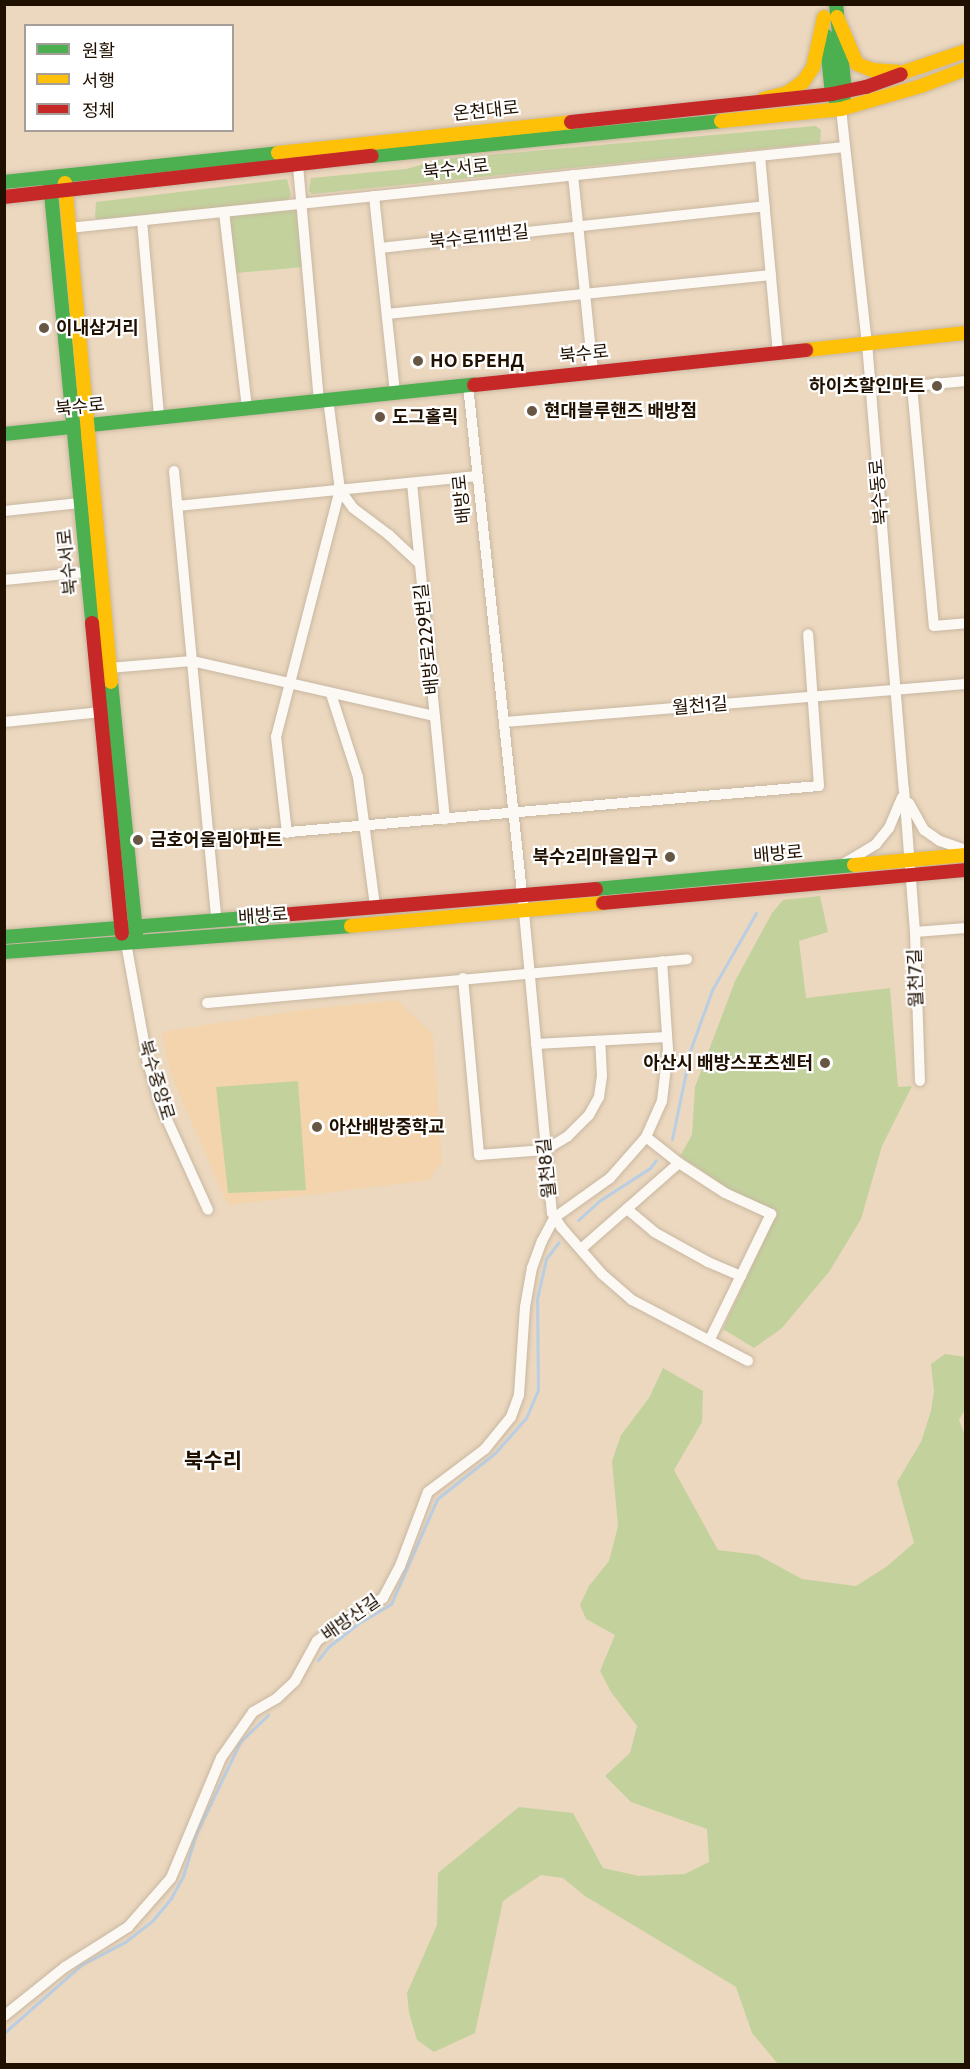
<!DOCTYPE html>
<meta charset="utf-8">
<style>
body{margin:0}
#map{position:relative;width:970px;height:2069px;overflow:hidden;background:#ecd8bf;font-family:Cabin,"Noto Sans KR",sans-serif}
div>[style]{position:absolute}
.built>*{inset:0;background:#f3d4ac}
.green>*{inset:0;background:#c3d29d}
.stream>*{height:3px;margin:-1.5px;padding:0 1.5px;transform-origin:1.5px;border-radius:1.5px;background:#bacee3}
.roads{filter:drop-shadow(0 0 2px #c8b7a1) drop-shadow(0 0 2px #c8b7a1)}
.street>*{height:10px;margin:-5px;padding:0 5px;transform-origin:5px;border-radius:5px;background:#fcf9f5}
.fast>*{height:14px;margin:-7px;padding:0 7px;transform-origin:7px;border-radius:7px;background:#4caf50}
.slow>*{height:14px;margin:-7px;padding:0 7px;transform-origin:7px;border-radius:7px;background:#ffc107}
.jam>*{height:14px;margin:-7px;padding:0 7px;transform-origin:7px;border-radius:7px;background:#c62828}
.dots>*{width:16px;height:16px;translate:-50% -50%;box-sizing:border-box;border:3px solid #fff;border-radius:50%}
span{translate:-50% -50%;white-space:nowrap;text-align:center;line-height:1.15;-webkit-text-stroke:4.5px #fff;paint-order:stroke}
.street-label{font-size:18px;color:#201000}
.poi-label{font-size:18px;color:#201000;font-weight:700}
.left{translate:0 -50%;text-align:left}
.right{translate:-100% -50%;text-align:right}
.quarter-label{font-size:21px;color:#201000;font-weight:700}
.frame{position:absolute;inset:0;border:6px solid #201000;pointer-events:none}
.legend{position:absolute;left:24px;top:24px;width:210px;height:108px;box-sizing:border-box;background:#fff;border:2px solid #a69f99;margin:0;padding:8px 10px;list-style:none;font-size:18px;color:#201000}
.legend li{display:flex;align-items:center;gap:12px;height:30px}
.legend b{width:30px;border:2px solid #a69f99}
</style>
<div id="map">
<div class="built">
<div style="clip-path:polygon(397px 1000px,433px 1035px,442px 1165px,437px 1166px,430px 1180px,228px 1205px,177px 1089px,168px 1063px,162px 1032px,302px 1010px)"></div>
</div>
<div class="green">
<div style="clip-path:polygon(816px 126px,821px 130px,820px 143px,312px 194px,309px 191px,311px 178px,406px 169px,442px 159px)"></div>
<div style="clip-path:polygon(287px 179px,291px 195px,288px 200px,98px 220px,95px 217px,96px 202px)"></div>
<div style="clip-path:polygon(293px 208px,297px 211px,303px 267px,236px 273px,230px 219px,233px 214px)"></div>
<div style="clip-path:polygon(820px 896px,828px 932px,799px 941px,806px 998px,890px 988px,898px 1087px,912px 1086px,882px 1146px,861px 1219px,829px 1272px,781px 1329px,754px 1348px,723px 1329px,777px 1212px,729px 1189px,680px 1156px,692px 1135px,695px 1087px,735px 981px,772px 913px,783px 900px)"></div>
<div style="clip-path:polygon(298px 1081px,306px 1190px,228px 1193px,216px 1087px)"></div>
<div style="clip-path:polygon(945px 1354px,966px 1357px,965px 1410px,959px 1420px,966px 1438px,965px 2064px,778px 2064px,752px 2033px,736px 1987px,585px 1896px,563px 1878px,541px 1875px,503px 1901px,475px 2033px,434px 2052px,417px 2040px,409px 2013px,407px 1993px,437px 1925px,438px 1873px,519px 1807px,573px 1813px,603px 1868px,639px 1876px,685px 1874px,709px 1862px,707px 1829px,631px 1802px,605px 1776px,630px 1753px,637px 1726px,611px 1692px,600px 1671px,615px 1635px,586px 1619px,580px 1605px,589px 1586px,609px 1561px,618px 1526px,612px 1461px,621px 1435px,649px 1398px,663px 1368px,703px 1391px,702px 1422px,674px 1470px,718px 1550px,758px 1555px,802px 1579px,856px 1586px,886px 1567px,914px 1543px,897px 1482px,921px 1442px,931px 1411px,934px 1391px,931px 1364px)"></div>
</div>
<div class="stream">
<div style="left:672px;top:1139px;width:93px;rotate:-78.2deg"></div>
<div style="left:691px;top:1048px;width:62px;rotate:-70.1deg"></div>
<div style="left:712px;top:990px;width:89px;rotate:-60.3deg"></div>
<div style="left:578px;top:1220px;width:28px;rotate:-42deg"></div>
<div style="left:599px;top:1201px;width:61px;rotate:-32.9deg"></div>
<div style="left:650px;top:1168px;width:10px;rotate:-53deg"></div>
<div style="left:318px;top:1660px;width:16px;rotate:-52deg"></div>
<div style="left:328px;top:1647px;width:39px;rotate:-38deg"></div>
<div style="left:359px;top:1623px;width:37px;rotate:-31deg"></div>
<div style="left:391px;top:1604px;width:115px;rotate:-66.3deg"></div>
<div style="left:437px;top:1499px;width:74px;rotate:-38.4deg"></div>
<div style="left:495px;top:1453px;width:47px;rotate:-48.5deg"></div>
<div style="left:526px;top:1418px;width:30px;rotate:-67deg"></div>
<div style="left:538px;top:1390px;width:91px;rotate:-90.6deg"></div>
<div style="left:537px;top:1299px;width:41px;rotate:-77.3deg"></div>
<div style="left:546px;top:1259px;width:21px;rotate:-53deg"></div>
<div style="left:4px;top:2033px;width:103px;rotate:-41.4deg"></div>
<div style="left:81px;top:1965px;width:50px;rotate:-27.6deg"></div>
<div style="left:125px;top:1942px;width:34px;rotate:-38deg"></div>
<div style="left:152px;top:1921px;width:30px;rotate:-50deg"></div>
<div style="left:171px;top:1898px;width:25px;rotate:-61deg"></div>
<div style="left:183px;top:1876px;width:44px;rotate:-72.8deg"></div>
<div style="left:196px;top:1834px;width:102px;rotate:-64.4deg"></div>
<div style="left:240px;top:1742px;width:39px;rotate:-44deg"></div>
</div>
<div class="roads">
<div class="street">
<div style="left:841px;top:109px;width:235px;rotate:83.7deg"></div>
<div style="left:867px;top:343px;width:448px;rotate:85.3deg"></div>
<div style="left:904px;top:789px;width:143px;rotate:85.6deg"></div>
<div style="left:915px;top:932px;width:149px;rotate:88.1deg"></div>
<div style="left:760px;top:156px;width:197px;rotate:84.8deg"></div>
<div style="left:298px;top:166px;width:235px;rotate:84.9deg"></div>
<div style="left:573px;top:175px;width:197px;rotate:84.2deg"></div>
<div style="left:374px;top:196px;width:197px;rotate:83.9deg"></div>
<div style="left:224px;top:212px;width:197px;rotate:83.3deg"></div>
<div style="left:142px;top:221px;width:197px;rotate:85deg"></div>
<div style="left:69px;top:228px;width:780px;rotate:-5.96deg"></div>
<div style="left:380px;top:248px;width:387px;rotate:-6.2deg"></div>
<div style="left:387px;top:314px;width:386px;rotate:-5.8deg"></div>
<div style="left:966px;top:381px;width:54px;rotate:174.7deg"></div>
<div style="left:912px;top:386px;width:241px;rotate:84.8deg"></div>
<div style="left:934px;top:626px;width:32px;rotate:-5deg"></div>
<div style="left:468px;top:385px;width:530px;rotate:83.93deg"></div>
<div style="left:524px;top:912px;width:302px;rotate:84.7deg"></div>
<div style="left:552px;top:1213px;width:17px;rotate:57deg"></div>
<div style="left:561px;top:1227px;width:62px;rotate:48.9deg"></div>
<div style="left:602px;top:1274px;width:40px;rotate:41deg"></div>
<div style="left:632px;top:1300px;width:131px;rotate:27.7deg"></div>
<div style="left:174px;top:471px;width:450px;rotate:84.6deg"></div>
<div style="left:412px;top:483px;width:338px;rotate:84.4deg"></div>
<div style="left:340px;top:490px;width:22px;rotate:54deg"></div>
<div style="left:353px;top:508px;width:45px;rotate:36.9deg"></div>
<div style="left:389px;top:535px;width:42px;rotate:43.1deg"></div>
<div style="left:177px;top:506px;width:302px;rotate:-5.7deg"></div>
<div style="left:4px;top:511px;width:76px;rotate:-6deg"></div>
<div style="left:4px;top:580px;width:83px;rotate:-5.5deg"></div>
<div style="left:109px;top:668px;width:83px;rotate:-4.8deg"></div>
<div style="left:192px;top:661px;width:249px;rotate:12.8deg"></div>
<div style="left:331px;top:694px;width:87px;rotate:72deg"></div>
<div style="left:358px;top:777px;width:131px;rotate:82.5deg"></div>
<div style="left:4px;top:722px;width:98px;rotate:-5.9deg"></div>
<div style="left:504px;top:722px;width:464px;rotate:-4.7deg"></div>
<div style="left:909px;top:803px;width:31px;rotate:61deg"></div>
<div style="left:924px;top:830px;width:19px;rotate:35deg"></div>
<div style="left:940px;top:841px;width:28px;rotate:19deg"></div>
<div style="left:287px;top:833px;width:97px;rotate:-96.5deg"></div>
<div style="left:276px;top:737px;width:255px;rotate:-75.5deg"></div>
<div style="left:340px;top:490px;width:92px;rotate:-97.5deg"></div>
<div style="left:208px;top:839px;width:613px;rotate:-4.96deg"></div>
<div style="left:819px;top:786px;width:152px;rotate:-94.1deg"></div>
<div style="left:843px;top:864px;width:39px;rotate:-31deg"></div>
<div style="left:876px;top:844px;width:21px;rotate:-51deg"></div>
<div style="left:889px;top:828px;width:33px;rotate:-67deg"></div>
<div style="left:915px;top:932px;width:51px;rotate:-4.5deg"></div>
<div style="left:126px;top:943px;width:118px;rotate:79.7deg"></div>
<div style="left:147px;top:1059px;width:47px;rotate:73.9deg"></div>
<div style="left:160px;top:1104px;width:116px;rotate:65.6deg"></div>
<div style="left:463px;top:978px;width:178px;rotate:84.8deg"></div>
<div style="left:479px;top:1155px;width:66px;rotate:-4.3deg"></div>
<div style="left:545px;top:1150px;width:27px;rotate:-31deg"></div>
<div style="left:568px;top:1136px;width:30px;rotate:-45deg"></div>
<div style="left:589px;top:1115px;width:21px;rotate:-61deg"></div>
<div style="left:599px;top:1097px;width:21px;rotate:-82deg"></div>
<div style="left:602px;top:1076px;width:35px;rotate:-93deg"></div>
<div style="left:207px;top:1003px;width:482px;rotate:-5.2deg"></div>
<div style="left:536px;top:1044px;width:131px;rotate:-3.1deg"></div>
<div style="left:646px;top:1137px;width:42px;rotate:38.2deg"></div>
<div style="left:679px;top:1163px;width:55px;rotate:33.1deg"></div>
<div style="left:725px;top:1193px;width:51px;rotate:24.5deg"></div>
<div style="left:771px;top:1214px;width:139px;rotate:116deg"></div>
<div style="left:627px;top:1209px;width:35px;rotate:40deg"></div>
<div style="left:654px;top:1232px;width:62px;rotate:29.1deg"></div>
<div style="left:708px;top:1262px;width:36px;rotate:23deg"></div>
<div style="left:581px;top:1249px;width:130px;rotate:-41.3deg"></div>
<div style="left:4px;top:2016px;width:78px;rotate:-38.8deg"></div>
<div style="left:65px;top:1967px;width:75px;rotate:-32.4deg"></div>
<div style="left:128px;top:1927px;width:65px;rotate:-48.7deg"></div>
<div style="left:171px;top:1878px;width:130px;rotate:-67.4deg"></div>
<div style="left:221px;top:1758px;width:56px;rotate:-55.2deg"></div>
<div style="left:253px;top:1712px;width:28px;rotate:-30deg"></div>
<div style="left:277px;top:1698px;width:25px;rotate:-43deg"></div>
<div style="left:295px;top:1681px;width:46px;rotate:-61.2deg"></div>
<div style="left:317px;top:1641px;width:40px;rotate:-37deg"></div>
<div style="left:349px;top:1617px;width:39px;rotate:-29deg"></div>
<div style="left:383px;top:1598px;width:36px;rotate:-62deg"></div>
<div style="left:400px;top:1566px;width:79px;rotate:-69.3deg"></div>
<div style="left:428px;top:1492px;width:71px;rotate:-37deg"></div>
<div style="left:485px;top:1449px;width:41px;rotate:-50.9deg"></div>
<div style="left:511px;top:1417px;width:23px;rotate:-70deg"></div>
<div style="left:519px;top:1395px;width:88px;rotate:-86.1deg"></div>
<div style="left:525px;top:1307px;width:40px;rotate:-80deg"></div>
<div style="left:532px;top:1268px;width:29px;rotate:-70deg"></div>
<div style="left:542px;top:1241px;width:26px;rotate:-62deg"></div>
<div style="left:554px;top:1218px;width:69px;rotate:-35.5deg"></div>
<div style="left:610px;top:1178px;width:55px;rotate:-48.7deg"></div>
<div style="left:646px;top:1137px;width:39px;rotate:-66deg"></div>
<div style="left:662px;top:1101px;width:52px;rotate:-83.4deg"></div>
<div style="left:668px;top:1049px;width:88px;rotate:-93.9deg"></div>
</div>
<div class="fast">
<div style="left:836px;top:4px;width:87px;rotate:84.1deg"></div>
<div style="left:845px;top:91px;width:18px;rotate:103deg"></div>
<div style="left:826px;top:36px;width:58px;rotate:84.1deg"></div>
<div style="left:832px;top:94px;width:17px;rotate:59deg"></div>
<div style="left:372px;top:156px;width:351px;rotate:-5.7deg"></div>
<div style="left:4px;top:182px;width:276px;rotate:-6deg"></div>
<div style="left:50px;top:183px;width:442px;rotate:84.5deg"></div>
<div style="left:4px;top:434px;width:473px;rotate:-6deg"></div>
<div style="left:111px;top:682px;width:253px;rotate:84.3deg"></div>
<div style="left:596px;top:889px;width:259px;rotate:-5.3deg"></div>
<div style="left:4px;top:937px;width:278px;rotate:-4.5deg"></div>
<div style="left:4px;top:952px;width:348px;rotate:-4.3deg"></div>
</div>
<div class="slow">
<div style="left:837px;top:17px;width:51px;rotate:66.9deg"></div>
<div style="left:857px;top:64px;width:17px;rotate:21deg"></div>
<div style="left:873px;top:70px;width:31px;rotate:4deg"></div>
<div style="left:904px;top:72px;width:23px;rotate:-18deg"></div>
<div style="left:919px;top:67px;width:50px;rotate:-18.8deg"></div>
<div style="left:763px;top:99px;width:25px;rotate:-14deg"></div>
<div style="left:787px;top:93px;width:19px;rotate:-35deg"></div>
<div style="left:803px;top:82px;width:18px;rotate:-56deg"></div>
<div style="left:813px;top:67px;width:51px;rotate:-77.6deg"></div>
<div style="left:721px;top:121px;width:121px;rotate:-5.7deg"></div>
<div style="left:841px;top:109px;width:83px;rotate:-16deg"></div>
<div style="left:921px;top:86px;width:48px;rotate:-20.7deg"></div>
<div style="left:278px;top:153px;width:295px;rotate:-6deg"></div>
<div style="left:65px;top:183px;width:501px;rotate:84.73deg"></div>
<div style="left:806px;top:350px;width:161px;rotate:-6.1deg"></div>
<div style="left:854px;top:865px;width:112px;rotate:-5.1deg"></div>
<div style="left:351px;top:926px;width:253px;rotate:-5.2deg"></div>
</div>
<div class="jam">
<div style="left:571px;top:122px;width:262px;rotate:-6.1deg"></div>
<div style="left:832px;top:94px;width:35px;rotate:-12deg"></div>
<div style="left:866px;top:87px;width:37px;rotate:-20deg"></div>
<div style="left:4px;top:197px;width:370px;rotate:-6.4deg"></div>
<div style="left:474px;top:385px;width:334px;rotate:-6deg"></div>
<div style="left:92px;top:623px;width:312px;rotate:84.5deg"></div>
<div style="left:603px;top:903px;width:364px;rotate:-5.2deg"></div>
<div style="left:281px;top:915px;width:316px;rotate:-4.7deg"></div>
</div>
</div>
<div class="dots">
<div style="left:44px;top:328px;background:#675643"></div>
<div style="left:418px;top:361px;background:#675643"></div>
<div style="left:937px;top:386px;background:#675643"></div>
<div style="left:532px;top:411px;background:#675643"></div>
<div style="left:380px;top:417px;background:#675643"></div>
<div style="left:138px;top:840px;background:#675643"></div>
<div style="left:670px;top:857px;background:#675643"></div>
<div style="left:825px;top:1063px;background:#675643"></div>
<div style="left:317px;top:1127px;background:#675643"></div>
</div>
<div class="street-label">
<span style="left:486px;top:111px;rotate:-6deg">온천대로</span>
<span style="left:456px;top:169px;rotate:-6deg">북수서로</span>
<span style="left:479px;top:237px;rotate:-6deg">북수로111번길</span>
<span style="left:584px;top:354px;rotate:-6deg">북수로</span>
<span style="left:80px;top:407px;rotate:-6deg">북수로</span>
<span style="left:879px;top:492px;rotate:-95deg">북수동로</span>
<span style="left:462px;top:499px;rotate:-96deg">배방로</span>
<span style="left:68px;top:562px;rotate:-96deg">북수서로</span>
<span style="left:427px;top:639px;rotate:-96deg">배방로229번길</span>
<span style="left:700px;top:706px;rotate:-5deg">월천1길</span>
<span style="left:778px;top:854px;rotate:-5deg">배방로</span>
<span style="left:263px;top:916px;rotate:-4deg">배방로</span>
<span style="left:916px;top:978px;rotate:-92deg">월천7길</span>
<span style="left:156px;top:1080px;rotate:73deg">북수중앙로</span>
<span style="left:547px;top:1168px;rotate:-96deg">월천8길</span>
<span style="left:351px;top:1618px;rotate:-35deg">배방산길</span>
</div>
<div class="poi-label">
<span class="left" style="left:56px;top:328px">이내삼거리</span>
<span class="left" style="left:430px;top:361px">НО БРЕНД</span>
<span class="right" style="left:925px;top:386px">하이츠할인마트</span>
<span class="left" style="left:544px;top:411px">현대블루핸즈 배방점</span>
<span class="left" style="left:392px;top:417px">도그홀릭</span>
<span class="left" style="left:150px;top:840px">금호어울림아파트</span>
<span class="right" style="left:658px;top:857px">북수2리마을입구</span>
<span class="right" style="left:813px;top:1063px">아산시 배방스포츠센터</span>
<span class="left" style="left:329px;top:1127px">아산배방중학교</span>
</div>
<div class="quarter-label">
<span style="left:213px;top:1461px">북수리</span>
</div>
<div class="frame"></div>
<ul class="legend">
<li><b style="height:8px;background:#4caf50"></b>원활</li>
<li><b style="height:8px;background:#ffc107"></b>서행</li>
<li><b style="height:8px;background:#c62828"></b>정체</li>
</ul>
</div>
